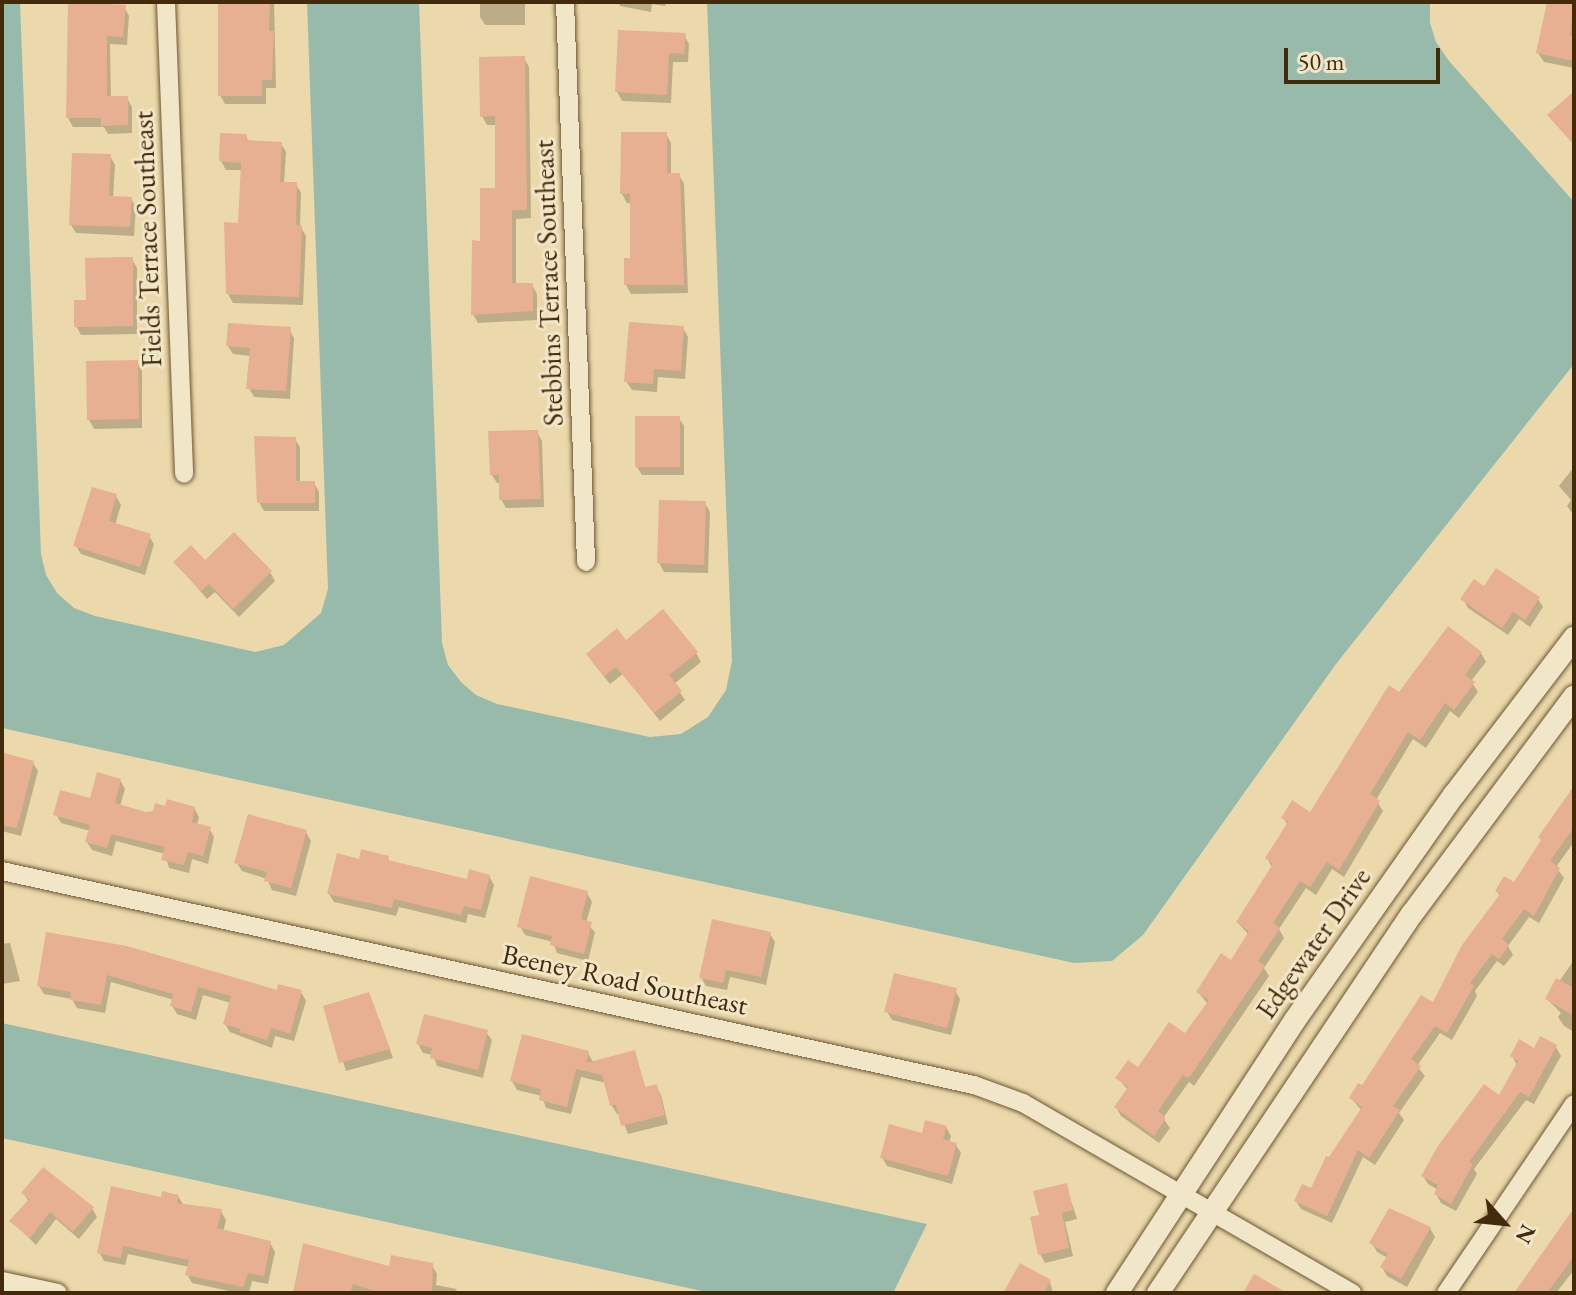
<!DOCTYPE html>
<style>
body{margin:0}
#map{position:relative;width:1576px;height:1295px;overflow:hidden;background:#ebd9ab;font-family:"EB Garamond",serif}
div>[style]{position:absolute}
.water>*{inset:0;background:#98baab}
.shadow>*{inset:0;background:#0003}
.building>*{inset:0;background:#e8b092}
.roads{filter:drop-shadow(0 0 2px #6d5633) drop-shadow(0 0 2px #6d5633)}
.minor>*{height:18px;margin:-9px;padding:0 9px;transform-origin:9px;border-radius:9px;background:#f2e6c8}
.tertiary>*{height:22px;margin:-11px;padding:0 11px;transform-origin:11px;border-radius:11px;background:#f2e6c8}
span{translate:-50% -50%;white-space:nowrap;text-align:center;line-height:1.15;-webkit-text-stroke:6px #f2e6c8;paint-order:stroke}
.street-label{font-size:28px;color:#432a0b}
.frame{position:absolute;inset:0;border:4px solid #432a0b;pointer-events:none}
.north{position:absolute;left:1464px;top:1183px;width:80px;height:80px;-webkit-text-stroke:6px #f2e6c8;paint-order:stroke;rotate:117deg;font-size:22px;font-weight:700;line-height:32px;text-align:center;color:#432a0b}
.north::after{content:'';display:block;margin:auto;width:28px;height:36px;background:#432a0b;clip-path:polygon(50% 0,100% 100%,50% 72%,0 100%)}
.scale{position:absolute;left:1284px;top:48px;width:156px;height:36px;box-sizing:border-box;border:4px solid #432a0b;border-top:0;padding-left:10px;font-size:24px;line-height:28px;white-space:nowrap;color:#432a0b;-webkit-text-stroke:6px #f2e6c8;paint-order:stroke}
</style>
<div id="map">
<div class="water">
<div style="clip-path:polygon(2px 2px,20px 2px,41px 554px,46px 575px,57px 593px,74px 608px,95px 616px,255px 652px,284px 645px,321px 613px,328px 589px,307px 2px,419px 2px,442px 643px,448px 665px,461px 682px,476px 695px,497px 704px,650px 737px,681px 734px,708px 717px,726px 690px,732px 661px,707px 2px,1430px 2px,1430px 23px,1436px 42px,1449px 61px,1574px 202px,1574px 364px,1336px 664px,1143px 935px,1112px 961px,1074px 963px,2px 728px)"></div>
<div style="clip-path:polygon(2px 1023px,927px 1224px,893px 1293px,711px 1293px,2px 1138px)"></div>
</div>
<div class="shadow">
<div style="clip-path:polygon(72px 2px,104px 2px,104px 6px,124px 7px,129px 16px,127px 45px,110px 44px,111px 98px,127px 98px,132px 107px,132px 133px,108px 134px,104px 127px,73px 127px,68px 118px)"></div>
<div style="clip-path:polygon(219px 2px,274px 2px,276px 88px,266px 88px,266px 104px,225px 104px,220px 95px)"></div>
<div style="clip-path:polygon(480px 2px,525px 2px,525px 25px,485px 25px,480px 17px)"></div>
<div style="clip-path:polygon(618px 2px,666px 2px,665px 6px,652px 4px,651px 12px,620px 6px)"></div>
<div style="clip-path:polygon(1549px 2px,1574px 2px,1574px 68px,1544px 62px,1538px 53px)"></div>
<div style="clip-path:polygon(684px 35px,689px 44px,688px 62px,673px 62px,671px 103px,622px 101px,617px 92px)"></div>
<div style="clip-path:polygon(524px 58px,529px 67px,531px 218px,516px 219px,516px 285px,532px 285px,537px 294px,537px 320px,478px 323px,473px 314px,482px 243px,497px 189px,497px 125px,487px 125px,482px 116px)"></div>
<div style="clip-path:polygon(666px 134px,671px 143px,671px 175px,679px 175px,684px 184px,688px 293px,631px 294px,626px 285px,632px 260px,632px 203px,627px 203px,622px 194px)"></div>
<div style="clip-path:polygon(246px 136px,249px 142px,281px 144px,286px 152px,284px 184px,296px 184px,301px 193px,300px 226px,306px 236px,303px 305px,233px 303px,228px 294px,240px 225px,243px 170px,226px 170px,221px 161px)"></div>
<div style="clip-path:polygon(110px 156px,115px 165px,113px 198px,131px 199px,136px 207px,134px 236px,76px 233px,71px 225px)"></div>
<div style="clip-path:polygon(132px 259px,137px 268px,137px 334px,81px 335px,76px 326px,88px 302px)"></div>
<div style="clip-path:polygon(683px 328px,688px 337px,685px 379px,658px 377px,657px 392px,632px 390px,626px 381px)"></div>
<div style="clip-path:polygon(289px 329px,294px 338px,290px 399px,254px 397px,249px 388px,251px 356px,233px 354px,228px 346px)"></div>
<div style="clip-path:polygon(137px 362px,142px 371px,142px 428px,94px 429px,89px 420px)"></div>
<div style="clip-path:polygon(679px 418px,684px 426px,684px 475px,642px 475px,637px 467px)"></div>
<div style="clip-path:polygon(537px 432px,542px 441px,544px 507px,506px 508px,501px 499px,501px 483px,497px 483px,492px 475px)"></div>
<div style="clip-path:polygon(295px 439px,300px 447px,300px 483px,314px 483px,319px 492px,319px 511px,264px 511px,259px 502px)"></div>
<div style="clip-path:polygon(1574px 467px,1574px 516px,1567px 506px,1571px 500px,1559px 486px)"></div>
<div style="clip-path:polygon(116px 496px,121px 505px,115px 525px,149px 536px,154px 544px,145px 575px,81px 554px,76px 546px)"></div>
<div style="clip-path:polygon(705px 503px,710px 512px,708px 573px,664px 572px,659px 563px)"></div>
<div style="clip-path:polygon(175px 562px,270px 572px,275px 581px,239px 617px,215px 592px,207px 599px)"></div>
<div style="clip-path:polygon(1485px 589px,1538px 599px,1543px 607px,1530px 627px,1519px 619px,1508px 635px,1468px 608px,1463px 599px)"></div>
<div style="clip-path:polygon(626px 642px,696px 653px,701px 662px,674px 684px,685px 700px,660px 721px,623px 674px,610px 684px,593px 663px)"></div>
<div style="clip-path:polygon(1481px 653px,1486px 662px,1471px 681px,1478px 692px,1459px 718px,1450px 711px,1426px 748px,1413px 739px,1376px 800px,1383px 811px,1344px 877px,1332px 869px,1316px 895px,1306px 888px,1279px 929px,1284px 938px,1264px 968px,1269px 976px,1194px 1086px,1189px 1082px,1163px 1118px,1170px 1128px,1159px 1143px,1121px 1116px,1116px 1107px,1128px 1090px,1118px 1078px,1138px 1070px,1186px 1036px,1208px 1004px,1198px 992px,1232px 962px,1249px 935px,1238px 923px,1272px 867px,1267px 858px,1288px 825px,1283px 818px,1311px 815px,1400px 695px)"></div>
<div style="clip-path:polygon(6px 756px,33px 763px,38px 771px,21px 836px,2px 831px,2px 769px)"></div>
<div style="clip-path:polygon(120px 780px,125px 789px,120px 806px,146px 814px,194px 808px,199px 817px,197px 825px,209px 828px,214px 837px,208px 864px,192px 859px,189px 873px,169px 868px,165px 854px,116px 841px,112px 856px,92px 850px,87px 842px,90px 831px,61px 823px,56px 814px,91px 801px)"></div>
<div style="clip-path:polygon(1574px 791px,1574px 842px,1556px 867px,1564px 878px,1539px 923px,1529px 917px,1508px 946px,1513px 955px,1504px 966px,1497px 961px,1475px 991px,1477px 996px,1452px 1040px,1440px 1033px,1417px 1066px,1425px 1076px,1399px 1113px,1404px 1120px,1375px 1165px,1363px 1157px,1332px 1223px,1301px 1209px,1296px 1201px,1312px 1191px,1362px 1111px,1351px 1098px,1434px 1005px,1500px 897px,1497px 891px,1515px 885px)"></div>
<div style="clip-path:polygon(306px 832px,311px 841px,296px 896px,272px 890px,267px 879px,242px 871px,237px 863px)"></div>
<div style="clip-path:polygon(387px 857px,391px 863px,468px 882px,489px 876px,494px 885px,485px 918px,468px 914px,466px 923px,399px 907px,396px 916px,334px 902px,329px 894px,360px 861px)"></div>
<div style="clip-path:polygon(587px 893px,592px 902px,586px 923px,595px 932px,588px 961px,557px 953px,553px 942px,525px 935px,520px 926px)"></div>
<div style="clip-path:polygon(48px 934px,278px 992px,301px 992px,306px 1001px,294px 1041px,275px 1036px,272px 1048px,230px 1032px,225px 1024px,231px 1003px,203px 995px,196px 1020px,177px 1014px,172px 1006px,174px 1000px,111px 982px,105px 1013px,77px 1008px,72px 999px,44px 994px,39px 986px)"></div>
<div style="clip-path:polygon(770px 934px,775px 942px,766px 985px,730px 977px,727px 990px,706px 986px,701px 977px)"></div>
<div style="clip-path:polygon(10px 943px,20px 981px,2px 984px,2px 944px)"></div>
<div style="clip-path:polygon(1574px 960px,1574px 1032px,1564px 1026px,1558px 1017px,1561px 1013px,1547px 999px)"></div>
<div style="clip-path:polygon(955px 990px,960px 999px,951px 1035px,892px 1020px,887px 1012px)"></div>
<div style="clip-path:polygon(373px 1003px,393px 1058px,346px 1071px,325px 1007px)"></div>
<div style="clip-path:polygon(486px 1032px,492px 1040px,483px 1078px,437px 1066px,433px 1055px,423px 1053px,418px 1044px)"></div>
<div style="clip-path:polygon(1556px 1047px,1561px 1056px,1534px 1104px,1526px 1100px,1474px 1169px,1477px 1174px,1456px 1211px,1441px 1203px,1436px 1194px,1438px 1190px,1428px 1184px,1423px 1176px,1500px 1098px,1517px 1065px,1512px 1056px)"></div>
<div style="clip-path:polygon(587px 1052px,594px 1063px,634px 1052px,646px 1089px,656px 1086px,661px 1095px,668px 1124px,628px 1134px,620px 1113px,617px 1114px,612px 1106px,606px 1083px,581px 1077px,571px 1114px,546px 1108px,542px 1096px,517px 1090px,512px 1081px)"></div>
<div style="clip-path:polygon(946px 1127px,951px 1136px,949px 1143px,956px 1145px,961px 1153px,952px 1184px,887px 1166px,882px 1157px)"></div>
<div style="clip-path:polygon(1066px 1185px,1077px 1219px,1065px 1222px,1073px 1256px,1045px 1263px,1040px 1254px,1041px 1216px)"></div>
<div style="clip-path:polygon(24px 1193px,92px 1208px,97px 1217px,79px 1239px,56px 1219px,36px 1245px,12px 1221px,29px 1203px)"></div>
<div style="clip-path:polygon(178px 1196px,184px 1206px,221px 1211px,226px 1220px,223px 1232px,270px 1243px,275px 1252px,268px 1284px,252px 1281px,249px 1293px,238px 1293px,192px 1283px,187px 1274px,189px 1267px,128px 1254px,125px 1265px,104px 1261px,99px 1252px,162px 1199px)"></div>
<div style="clip-path:polygon(1570px 1216px,1574px 1220px,1574px 1270px,1556px 1293px,1516px 1293px)"></div>
<div style="clip-path:polygon(1430px 1228px,1435px 1237px,1407px 1287px,1387px 1276px,1382px 1267px,1388px 1258px,1377px 1252px,1372px 1243px)"></div>
<div style="clip-path:polygon(432px 1265px,437px 1274px,436px 1285px,456px 1289px,458px 1293px,295px 1293px,390px 1269px)"></div>
<div style="clip-path:polygon(1050px 1282px,1053px 1293px,1006px 1293px)"></div>
</div>
<div class="building">
<div style="clip-path:polygon(68px 2px,126px 5px,123px 37px,107px 36px,107px 96px,128px 96px,128px 125px,101px 126px,101px 118px,66px 118px)"></div>
<div style="clip-path:polygon(218px 2px,270px 2px,269px 31px,274px 31px,272px 80px,262px 80px,262px 96px,218px 96px)"></div>
<div style="clip-path:polygon(1547px 2px,1574px 2px,1570px 36px,1574px 36px,1574px 61px,1536px 53px)"></div>
<div style="clip-path:polygon(618px 30px,686px 33px,684px 54px,669px 53px,667px 95px,615px 92px)"></div>
<div style="clip-path:polygon(525px 56px,527px 210px,512px 210px,512px 283px,533px 283px,533px 311px,471px 315px,472px 240px,480px 241px,480px 188px,495px 188px,495px 116px,480px 117px,479px 57px)"></div>
<div style="clip-path:polygon(1574px 91px,1574px 145px,1547px 115px)"></div>
<div style="clip-path:polygon(621px 132px,667px 132px,667px 173px,680px 173px,684px 285px,624px 285px,624px 258px,630px 258px,630px 194px,620px 194px)"></div>
<div style="clip-path:polygon(220px 133px,247px 134px,247px 140px,282px 142px,280px 182px,297px 182px,296px 225px,302px 225px,299px 297px,226px 294px,224px 222px,238px 223px,241px 163px,219px 161px)"></div>
<div style="clip-path:polygon(72px 153px,111px 154px,109px 196px,132px 197px,130px 227px,69px 225px)"></div>
<div style="clip-path:polygon(121px 257px,133px 257px,133px 326px,74px 327px,74px 300px,86px 300px,85px 258px)"></div>
<div style="clip-path:polygon(629px 322px,684px 326px,681px 371px,654px 369px,653px 384px,624px 382px)"></div>
<div style="clip-path:polygon(228px 323px,291px 327px,286px 391px,246px 389px,250px 348px,226px 346px)"></div>
<div style="clip-path:polygon(138px 360px,139px 419px,87px 420px,86px 361px)"></div>
<div style="clip-path:polygon(635px 416px,680px 416px,680px 467px,635px 467px)"></div>
<div style="clip-path:polygon(538px 430px,541px 499px,499px 500px,499px 475px,490px 475px,488px 431px)"></div>
<div style="clip-path:polygon(254px 436px,296px 437px,296px 481px,315px 481px,315px 503px,257px 503px)"></div>
<div style="clip-path:polygon(92px 487px,117px 494px,109px 521px,151px 534px,140px 567px,73px 546px)"></div>
<div style="clip-path:polygon(659px 500px,706px 501px,704px 565px,657px 563px)"></div>
<div style="clip-path:polygon(234px 532px,272px 571px,233px 609px,209px 584px,201px 591px,173px 562px,191px 545px,205px 560px)"></div>
<div style="clip-path:polygon(1496px 568px,1540px 597px,1525px 620px,1513px 612px,1502px 628px,1460px 599px,1474px 579px,1484px 586px)"></div>
<div style="clip-path:polygon(663px 609px,698px 652px,669px 675px,682px 691px,654px 713px,616px 667px,604px 676px,586px 654px,617px 628px,626px 640px)"></div>
<div style="clip-path:polygon(1448px 626px,1482px 652px,1465px 675px,1475px 682px,1454px 710px,1445px 703px,1420px 740px,1408px 732px,1370px 794px,1380px 801px,1339px 870px,1327px 862px,1310px 887px,1300px 881px,1273px 923px,1280px 928px,1258px 961px,1265px 966px,1189px 1078px,1183px 1075px,1158px 1111px,1166px 1118px,1154px 1136px,1114px 1107px,1128px 1087px,1115px 1078px,1128px 1060px,1138px 1067px,1169px 1022px,1185px 1033px,1209px 1000px,1196px 992px,1221px 953px,1231px 960px,1249px 931px,1236px 922px,1273px 864px,1265px 858px,1288px 822px,1281px 818px,1292px 800px,1310px 812px,1389px 685px,1399px 692px)"></div>
<div style="clip-path:polygon(4px 753px,34px 761px,17px 828px,2px 825px)"></div>
<div style="clip-path:polygon(97px 772px,121px 779px,115px 803px,146px 812px,153px 811px,155px 803px,165px 806px,167px 799px,195px 807px,192px 822px,211px 827px,203px 856px,188px 852px,184px 865px,161px 860px,165px 847px,111px 834px,107px 848px,85px 842px,90px 825px,53px 815px,60px 790px,90px 798px)"></div>
<div style="clip-path:polygon(1574px 786px,1574px 827px,1550px 861px,1560px 868px,1534px 916px,1524px 909px,1502px 939px,1509px 945px,1499px 959px,1492px 954px,1470px 983px,1474px 986px,1447px 1033px,1435px 1026px,1411px 1059px,1421px 1066px,1393px 1106px,1400px 1110px,1369px 1158px,1358px 1150px,1327px 1216px,1294px 1201px,1302px 1184px,1311px 1188px,1326px 1156px,1329px 1157px,1362px 1107px,1349px 1098px,1358px 1083px,1362px 1085px,1421px 995px,1433px 1002px,1462px 945px,1500px 894px,1495px 891px,1504px 876px,1514px 882px,1541px 840px,1538px 837px)"></div>
<div style="clip-path:polygon(248px 814px,307px 830px,291px 888px,264px 881px,267px 872px,234px 863px)"></div>
<div style="clip-path:polygon(361px 849px,389px 856px,388px 860px,467px 879px,469px 869px,490px 875px,481px 910px,464px 906px,461px 915px,394px 899px,392px 908px,327px 894px,337px 853px,359px 859px)"></div>
<div style="clip-path:polygon(530px 876px,588px 891px,581px 919px,592px 922px,584px 954px,550px 945px,552px 936px,517px 927px)"></div>
<div style="clip-path:polygon(712px 919px,771px 932px,761px 977px,726px 970px,723px 983px,699px 978px)"></div>
<div style="clip-path:polygon(46px 932px,127px 946px,277px 990px,278px 984px,302px 990px,290px 1034px,271px 1028px,267px 1040px,239px 1032px,241px 1029px,223px 1024px,231px 996px,198px 987px,191px 1012px,170px 1006px,173px 994px,107px 975px,101px 1005px,70px 1000px,71px 992px,37px 986px)"></div>
<div style="clip-path:polygon(894px 973px,957px 988px,947px 1028px,884px 1012px)"></div>
<div style="clip-path:polygon(1556px 978px,1574px 988px,1574px 1016px,1545px 999px)"></div>
<div style="clip-path:polygon(369px 992px,390px 1049px,339px 1063px,323px 1006px)"></div>
<div style="clip-path:polygon(424px 1014px,488px 1030px,478px 1070px,430px 1058px,432px 1048px,416px 1044px)"></div>
<div style="clip-path:polygon(522px 1034px,589px 1051px,586px 1063px,635px 1050px,645px 1087px,657px 1084px,665px 1115px,621px 1126px,616px 1105px,610px 1106px,602px 1075px,576px 1069px,567px 1107px,539px 1100px,541px 1089px,510px 1081px)"></div>
<div style="clip-path:polygon(1540px 1036px,1557px 1045px,1529px 1097px,1520px 1092px,1469px 1162px,1473px 1164px,1451px 1204px,1434px 1194px,1438px 1185px,1421px 1176px,1438px 1146px,1484px 1084px,1499px 1095px,1518px 1061px,1510px 1056px,1519px 1039px,1534px 1048px)"></div>
<div style="clip-path:polygon(925px 1120px,947px 1126px,943px 1139px,957px 1143px,948px 1176px,880px 1158px,889px 1124px,922px 1133px)"></div>
<div style="clip-path:polygon(43px 1167px,94px 1207px,73px 1232px,50px 1212px,30px 1238px,9px 1221px,29px 1199px,21px 1193px)"></div>
<div style="clip-path:polygon(1067px 1183px,1073px 1210px,1062px 1213px,1069px 1248px,1038px 1255px,1030px 1217px,1039px 1215px,1033px 1191px)"></div>
<div style="clip-path:polygon(111px 1186px,161px 1197px,162px 1191px,179px 1195px,177px 1203px,222px 1209px,217px 1228px,271px 1241px,264px 1276px,248px 1273px,243px 1287px,185px 1275px,189px 1260px,123px 1246px,121px 1258px,97px 1253px)"></div>
<div style="clip-path:polygon(1389px 1208px,1431px 1227px,1401px 1279px,1380px 1267px,1388px 1254px,1369px 1243px)"></div>
<div style="clip-path:polygon(1574px 1208px,1574px 1256px,1547px 1293px,1514px 1293px)"></div>
<div style="clip-path:polygon(303px 1243px,389px 1266px,391px 1255px,433px 1263px,432px 1293px,381px 1293px,353px 1284px,350px 1293px,293px 1293px)"></div>
<div style="clip-path:polygon(1020px 1263px,1051px 1280px,1044px 1293px,1003px 1293px)"></div>
<div style="clip-path:polygon(1254px 1274px,1287px 1293px,1243px 1293px)"></div>
</div>
<div class="roads">
<div class="minor">
<div style="left:166px;top:2px;width:472px;rotate:87.8deg"></div>
<div style="left:565px;top:2px;width:560px;rotate:87.85deg"></div>
<div style="left:2px;top:871px;width:995px;rotate:12.42deg"></div>
<div style="left:974px;top:1085px;width:52px;rotate:20.2deg"></div>
<div style="left:1023px;top:1103px;width:380px;rotate:30deg"></div>
<div style="left:2px;top:1281px;width:57px;rotate:12.1deg"></div>
<div style="left:1446px;top:1293px;width:228px;rotate:-55.9deg"></div>
</div>
<div class="tertiary">
<div style="left:1117px;top:1293px;width:326px;rotate:-56.9deg"></div>
<div style="left:1295px;top:1020px;width:276px;rotate:-54.8deg"></div>
<div style="left:1454px;top:795px;width:198px;rotate:-52.6deg"></div>
<div style="left:1158px;top:1293px;width:456px;rotate:-56.2deg"></div>
<div style="left:1412px;top:914px;width:271px;rotate:-53.3deg"></div>
</div>
</div>
<div class="street-label">
<span style="left:147px;top:239px;rotate:-92deg">Fields Terrace Southeast</span>
<span style="left:548px;top:283px;rotate:-92deg">Stebbins Terrace Southeast</span>
<span style="left:1313px;top:943px;rotate:-55deg">Edgewater Drive</span>
<span style="left:625px;top:979px;rotate:12deg">Beeney Road Southeast</span>
</div>
<div class="frame"></div>
<div class="north">N</div>
<div class="scale">50 m</div>
</div>
